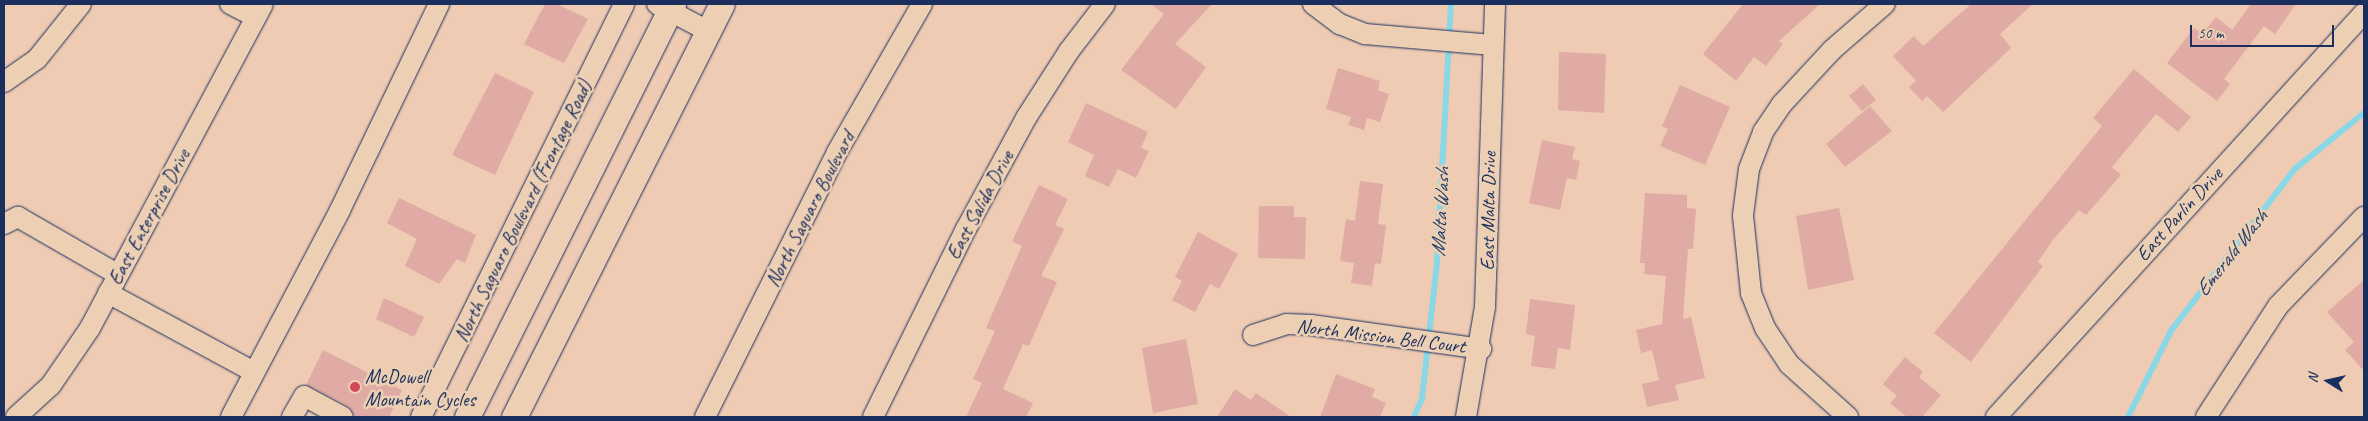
<!DOCTYPE html>
<style>
body{margin:0}
#map{position:relative;width:2368px;height:421px;overflow:hidden;background:#eecbb2;font-family:Caveat,sans-serif}
div>[style]{position:absolute}
.stream>*{height:5.5px;margin:-2.75px;padding:0 2.75px;transform-origin:2.75px;border-radius:2.75px;background:#8ad8e7}
.building>*{inset:0;background:#dfaba4}
.roads{filter:drop-shadow(0 0 1px #1b2f5e) drop-shadow(0 0 1px #1b2f5e)}
.minor>*{height:20px;margin:-10px;padding:0 10px;transform-origin:10px;border-radius:10px;background:#edd0b4}
.major>*{height:25px;margin:-12.5px;padding:0 12.5px;transform-origin:12.5px;border-radius:12.5px;background:#edd0b4}
.dots>*{width:14px;height:14px;translate:-50% -50%;box-sizing:border-box;border:2px solid #edd0b4;border-radius:50%}
span{translate:-50% -50%;white-space:nowrap;text-align:center;line-height:1.15;-webkit-text-stroke:5px #edd0b4;paint-order:stroke}
.street-label{font-size:20px;color:#1b2f5e}
.poi-label{font-size:20px;color:#1b2f5e}
.left{translate:0 -50%;text-align:left}
.water-label{font-size:21px;color:#26406c;font-style:italic}
.frame{position:absolute;inset:0;border:5px solid #1b2f5e;pointer-events:none}
.north{position:absolute;left:2303px;top:356px;width:50px;height:50px;-webkit-text-stroke:4px #edd0b4;paint-order:stroke;rotate:280deg;font-size:14px;font-weight:700;line-height:20px;text-align:center;color:#1b2f5e}
.north::after{content:'';display:block;margin:auto;width:18px;height:22px;background:#1b2f5e;clip-path:polygon(50% 0,100% 100%,50% 72%,0 100%)}
.scale{position:absolute;left:2190px;top:25px;width:144px;height:22px;box-sizing:border-box;border:2px solid #1b2f5e;border-top:0;padding-left:6px;font-size:15px;line-height:18px;white-space:nowrap;color:#1b2f5e;-webkit-text-stroke:4px #edd0b4;paint-order:stroke}
</style>
<div id="map">
<div class="stream">
<div style="left:1414px;top:417px;width:20px;rotate:-66deg"></div>
<div style="left:1422px;top:399px;width:137px;rotate:-83.7deg"></div>
<div style="left:1437px;top:263px;width:259px;rotate:-86.9deg"></div>
<div style="left:2128px;top:417px;width:96px;rotate:-63.4deg"></div>
<div style="left:2171px;top:331px;width:204px;rotate:-52.6deg"></div>
<div style="left:2295px;top:169px;width:89px;rotate:-39.1deg"></div>
</div>
<div class="building">
<div style="clip-path:polygon(545px 4px,557px 4px,588px 19px,564px 63px,524px 44px)"></div>
<div style="clip-path:polygon(1151px 4px,1212px 4px,1175px 44px,1206px 67px,1176px 109px,1121px 70px,1164px 14px)"></div>
<div style="clip-path:polygon(1743px 4px,1820px 4px,1779px 41px,1783px 44px,1766px 66px,1754px 57px,1736px 81px,1703px 54px)"></div>
<div style="clip-path:polygon(1971px 4px,2033px 4px,2000px 34px,2011px 48px,1943px 112px,1927px 96px,1922px 101px,1909px 87px,1916px 81px,1893px 56px,1914px 36px,1923px 46px)"></div>
<div style="clip-path:polygon(2251px 4px,2296px 4px,2275px 34px,2264px 26px,2224px 79px,2230px 84px,2217px 101px,2167px 63px,2194px 28px,2202px 34px,2216px 17px,2232px 30px)"></div>
<div style="clip-path:polygon(1559px 52px,1606px 54px,1604px 113px,1558px 110px)"></div>
<div style="clip-path:polygon(1338px 68px,1380px 81px,1378px 90px,1389px 94px,1380px 122px,1367px 118px,1364px 130px,1348px 125px,1351px 117px,1326px 109px)"></div>
<div style="clip-path:polygon(2134px 69px,2191px 117px,2178px 132px,2156px 114px,2112px 167px,2121px 175px,2086px 215px,2079px 210px,2052px 241px,2038px 262px,2043px 266px,1971px 362px,1934px 333px,2102px 126px,2093px 118px)"></div>
<div style="clip-path:polygon(495px 73px,534px 92px,495px 175px,452px 155px)"></div>
<div style="clip-path:polygon(1863px 84px,1876px 100px,1862px 111px,1849px 96px)"></div>
<div style="clip-path:polygon(1680px 85px,1730px 107px,1705px 165px,1660px 146px,1668px 129px,1662px 126px)"></div>
<div style="clip-path:polygon(1086px 103px,1148px 132px,1141px 148px,1149px 151px,1136px 178px,1118px 169px,1109px 187px,1085px 176px,1094px 155px,1068px 142px)"></div>
<div style="clip-path:polygon(1870px 106px,1892px 131px,1845px 167px,1826px 144px)"></div>
<div style="clip-path:polygon(1542px 140px,1575px 147px,1572px 159px,1580px 161px,1576px 180px,1567px 178px,1560px 210px,1529px 203px)"></div>
<div style="clip-path:polygon(1360px 181px,1383px 184px,1378px 224px,1386px 225px,1381px 264px,1375px 263px,1372px 286px,1351px 283px,1354px 263px,1340px 261px,1346px 219px,1355px 221px)"></div>
<div style="clip-path:polygon(1039px 185px,1068px 199px,1055px 225px,1064px 229px,1041px 276px,1057px 282px,1029px 346px,1023px 344px,1003px 389px,1033px 403px,1026px 417px,966px 417px,982px 383px,973px 379px,995px 331px,986px 328px,1022px 246px,1012px 241px)"></div>
<div style="clip-path:polygon(1645px 193px,1687px 195px,1687px 208px,1696px 209px,1693px 249px,1688px 249px,1683px 319px,1691px 317px,1705px 378px,1675px 385px,1679px 400px,1647px 407px,1642px 384px,1659px 380px,1652px 350px,1641px 353px,1636px 330px,1662px 324px,1666px 276px,1644px 274px,1645px 263px,1640px 263px)"></div>
<div style="clip-path:polygon(399px 198px,476px 235px,465px 263px,457px 259px,439px 284px,405px 266px,417px 239px,387px 223px)"></div>
<div style="clip-path:polygon(1259px 206px,1294px 206px,1294px 217px,1306px 217px,1305px 259px,1258px 258px)"></div>
<div style="clip-path:polygon(1839px 208px,1854px 280px,1808px 290px,1796px 216px)"></div>
<div style="clip-path:polygon(1198px 232px,1238px 254px,1219px 289px,1210px 284px,1195px 312px,1172px 300px,1182px 281px,1175px 277px)"></div>
<div style="clip-path:polygon(2364px 280px,2364px 371px,2345px 350px,2354px 342px,2327px 312px)"></div>
<div style="clip-path:polygon(384px 298px,424px 317px,414px 337px,376px 319px)"></div>
<div style="clip-path:polygon(1530px 299px,1575px 305px,1570px 350px,1558px 348px,1555px 369px,1531px 366px,1535px 336px,1526px 334px)"></div>
<div style="clip-path:polygon(1186px 339px,1198px 404px,1153px 413px,1142px 348px)"></div>
<div style="clip-path:polygon(323px 350px,402px 390px,389px 417px,355px 417px,349px 407px,306px 385px)"></div>
<div style="clip-path:polygon(1905px 357px,1923px 372px,1919px 377px,1941px 395px,1922px 417px,1907px 417px,1890px 403px,1897px 396px,1883px 384px)"></div>
<div style="clip-path:polygon(1336px 374px,1375px 389px,1372px 397px,1386px 403px,1380px 417px,1320px 417px)"></div>
<div style="clip-path:polygon(1235px 389px,1251px 400px,1256px 393px,1291px 417px,1217px 417px)"></div>
</div>
<div class="roads">
<div class="minor">
<div style="left:230px;top:4px;width:29px;rotate:27deg"></div>
<div style="left:657px;top:4px;width:55px;rotate:28deg"></div>
<div style="left:1313px;top:4px;width:34px;rotate:37deg"></div>
<div style="left:1340px;top:24px;width:27px;rotate:22deg"></div>
<div style="left:1365px;top:34px;width:128px;rotate:4.9deg"></div>
<div style="left:4px;top:82px;width:40px;rotate:-34.9deg"></div>
<div style="left:37px;top:59px;width:70px;rotate:-51.3deg"></div>
<div style="left:4px;top:224px;width:16px;rotate:-27deg"></div>
<div style="left:18px;top:217px;width:114px;rotate:29.9deg"></div>
<div style="left:108px;top:293px;width:166px;rotate:28.4deg"></div>
<div style="left:1253px;top:335px;width:35px;rotate:-18deg"></div>
<div style="left:1286px;top:324px;width:25px;rotate:2deg"></div>
<div style="left:1311px;top:325px;width:172px;rotate:8deg"></div>
<div style="left:16px;top:417px;width:47px;rotate:-42.4deg"></div>
<div style="left:51px;top:385px;width:69px;rotate:-55.6deg"></div>
<div style="left:90px;top:328px;width:367px;rotate:-61.9deg"></div>
<div style="left:231px;top:417px;width:234px;rotate:-62.2deg"></div>
<div style="left:340px;top:210px;width:229px;rotate:-64.3deg"></div>
<div style="left:292px;top:417px;width:24px;rotate:-60deg"></div>
<div style="left:304px;top:396px;width:44px;rotate:28.3deg"></div>
<div style="left:421px;top:417px;width:460px;rotate:-63.8deg"></div>
<div style="left:705px;top:417px;width:296px;rotate:-63.5deg"></div>
<div style="left:837px;top:152px;width:171px;rotate:-60.1deg"></div>
<div style="left:873px;top:417px;width:210px;rotate:-63.7deg"></div>
<div style="left:966px;top:229px;width:126px;rotate:-61.6deg"></div>
<div style="left:1026px;top:118px;width:80px;rotate:-57.3deg"></div>
<div style="left:1069px;top:51px;width:59px;rotate:-52.5deg"></div>
<div style="left:1466px;top:417px;width:112px;rotate:-80.2deg"></div>
<div style="left:1485px;top:307px;width:303px;rotate:-88.1deg"></div>
<div style="left:1848px;top:417px;width:79px;rotate:-138.1deg"></div>
<div style="left:1789px;top:364px;width:43px;rotate:-123.7deg"></div>
<div style="left:1765px;top:328px;width:38px;rotate:-112deg"></div>
<div style="left:1751px;top:293px;width:78px;rotate:-95.9deg"></div>
<div style="left:1743px;top:215px;width:46px;rotate:-82.6deg"></div>
<div style="left:1749px;top:169px;width:40px;rotate:-69deg"></div>
<div style="left:1763px;top:132px;width:34px;rotate:-56deg"></div>
<div style="left:1782px;top:104px;width:74px;rotate:-47.2deg"></div>
<div style="left:1832px;top:50px;width:70px;rotate:-41deg"></div>
<div style="left:1996px;top:417px;width:546px;rotate:-47.67deg"></div>
<div style="left:2206px;top:417px;width:132px;rotate:-57deg"></div>
<div style="left:2278px;top:306px;width:124px;rotate:-46deg"></div>
</div>
<div class="major">
<div style="left:467px;top:417px;width:462px;rotate:-63.5deg"></div>
<div style="left:514px;top:417px;width:462px;rotate:-63.3deg"></div>
</div>
</div>
<div class="dots">
<div style="left:355px;top:387px;background:#d1495b"></div>
</div>
<div class="street-label">
<span style="left:980px;top:205px;rotate:-62deg">East Salida Drive</span>
<span style="left:810px;top:209px;rotate:-63deg">North Saguaro Boulevard</span>
<span style="left:523px;top:211px;rotate:-64deg">North Saguaro Boulevard (Frontage Road)</span>
<span style="left:1488px;top:211px;rotate:-89deg">East Malta Drive</span>
<span style="left:2179px;top:214px;rotate:-48deg">East Parlin Drive</span>
<span style="left:149px;top:217px;rotate:-62deg">East Enterprise Drive</span>
<span style="left:1381px;top:336px;rotate:7deg">North Mission Bell Court</span>
</div>
<div class="poi-label">
<span class="left" style="left:365px;top:388px">McDowell<br>Mountain Cycles</span>
</div>
<div class="water-label">
<span style="left:1440px;top:212px;rotate:-87deg">Malta Wash</span>
<span style="left:2231px;top:253px;rotate:-52deg">Emerald Wash</span>
</div>
<div class="frame"></div>
<div class="north">N</div>
<div class="scale">50 m</div>
</div>
